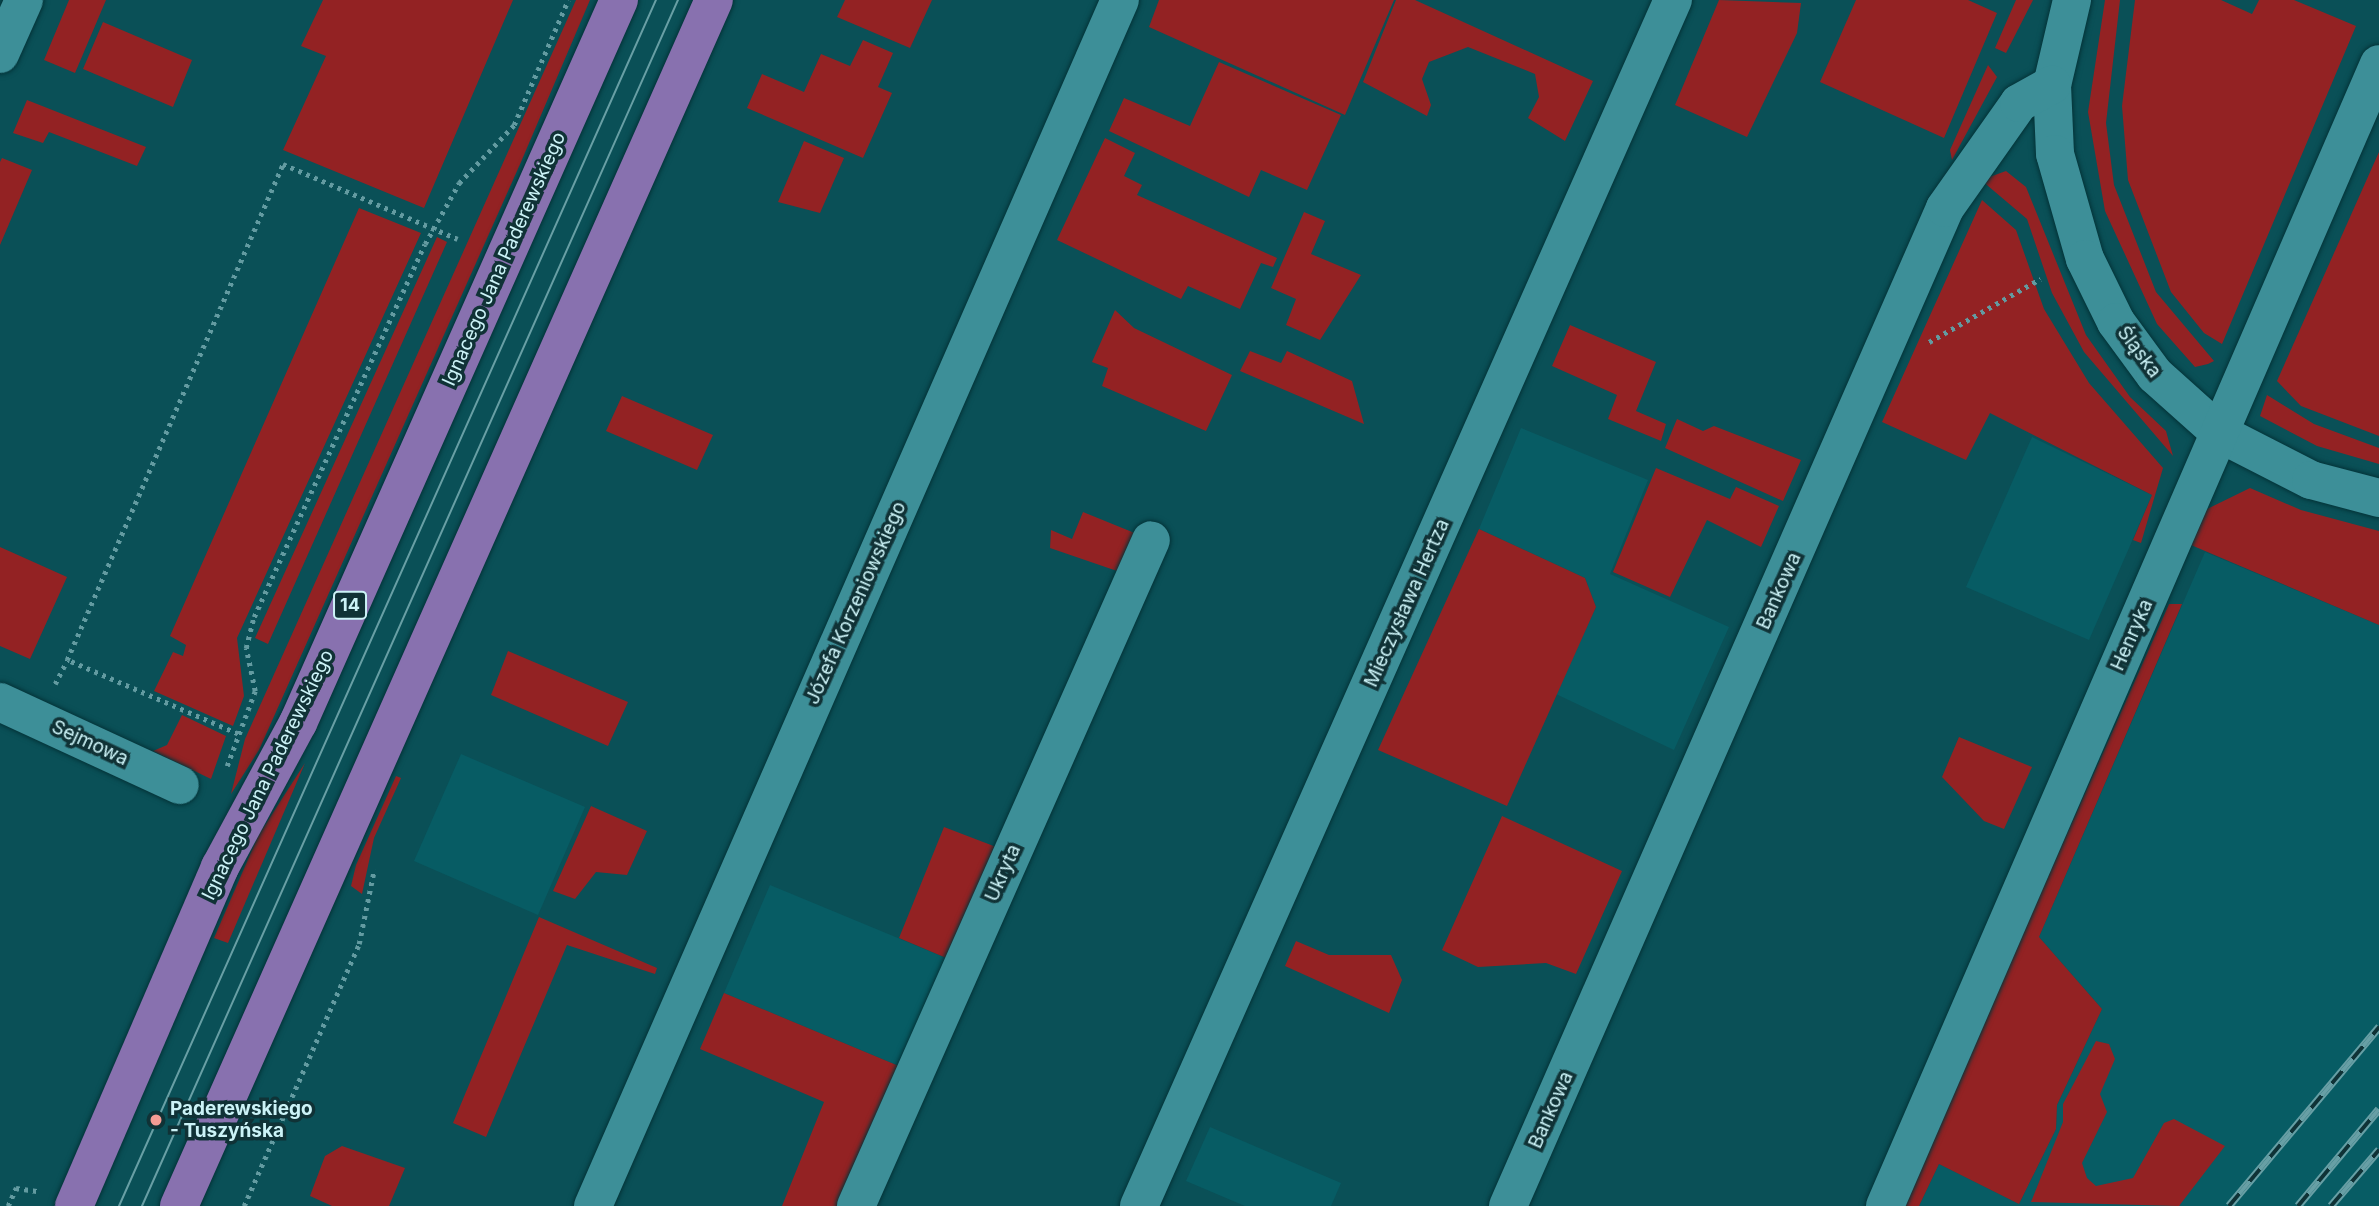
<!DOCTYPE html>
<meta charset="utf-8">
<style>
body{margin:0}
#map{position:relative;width:2379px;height:1206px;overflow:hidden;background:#0a5057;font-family:Inter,sans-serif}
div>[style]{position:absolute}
.built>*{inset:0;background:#075c64}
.green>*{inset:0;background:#932223}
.path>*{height:4.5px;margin-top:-2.25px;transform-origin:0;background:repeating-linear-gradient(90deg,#639ba1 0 3.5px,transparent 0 8.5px)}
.roads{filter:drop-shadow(0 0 2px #043338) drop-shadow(0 0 2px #043338)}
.minor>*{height:38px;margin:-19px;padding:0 19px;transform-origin:19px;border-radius:19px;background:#3d8f98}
.major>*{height:38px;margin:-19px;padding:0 19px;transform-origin:19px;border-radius:19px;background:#8871af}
.tram>*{height:2px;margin:-1px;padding:0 1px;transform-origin:1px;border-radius:1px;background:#689fa5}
.rail>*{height:8px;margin-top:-4px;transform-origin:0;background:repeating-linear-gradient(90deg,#103236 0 16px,#689fa5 0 32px);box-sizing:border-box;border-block:2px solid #689fa5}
.dots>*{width:19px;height:19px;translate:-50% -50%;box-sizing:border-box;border:4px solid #103236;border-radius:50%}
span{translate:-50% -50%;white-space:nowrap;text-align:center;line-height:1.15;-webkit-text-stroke:7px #103236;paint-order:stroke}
.shield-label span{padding:2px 5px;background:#103236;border:2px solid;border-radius:5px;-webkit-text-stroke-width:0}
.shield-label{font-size:18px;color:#ccf3f7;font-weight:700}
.street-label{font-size:19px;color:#ccf3f7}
.poi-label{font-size:19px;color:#ccf3f7;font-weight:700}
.left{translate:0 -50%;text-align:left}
</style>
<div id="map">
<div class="built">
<div style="clip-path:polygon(1521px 428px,1648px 480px,1610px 574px,1729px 627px,1674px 750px,1556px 694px,1596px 607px,1585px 578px,1479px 529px)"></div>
<div style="clip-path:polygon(2032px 437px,2152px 495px,2089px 640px,1966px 587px)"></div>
<div style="clip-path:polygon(2205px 552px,2379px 625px,2379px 1206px,1919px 1206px,1939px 1164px,2019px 1204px,2056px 1129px,2057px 1105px,2102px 1009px,2039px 937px)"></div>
<div style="clip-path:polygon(461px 754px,585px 807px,538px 915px,414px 861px)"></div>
<div style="clip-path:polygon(770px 885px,951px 960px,906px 1069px,724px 993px)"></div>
<div style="clip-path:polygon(1210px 1127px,1341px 1183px,1331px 1206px,1245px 1206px,1186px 1181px)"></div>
</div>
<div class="green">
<div style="clip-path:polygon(69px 0,106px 0,75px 73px,44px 60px)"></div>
<div style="clip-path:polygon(323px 0,513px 0,424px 208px,283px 150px,326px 56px,301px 46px)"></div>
<div style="clip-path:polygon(576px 0,590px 0,521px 162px,259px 750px,231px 794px,245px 739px)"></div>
<div style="clip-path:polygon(845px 0,932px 0,910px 48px,837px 17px)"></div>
<div style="clip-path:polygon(1159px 0,1394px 0,1345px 115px,1149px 27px)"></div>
<div style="clip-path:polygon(1396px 0,1415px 0,1593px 81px,1565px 141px,1528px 118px,1539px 97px,1535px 74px,1468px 47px,1429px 62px,1422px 79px,1431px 105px,1427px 116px,1363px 82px)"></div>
<div style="clip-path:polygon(1719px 0,1801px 3px,1797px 33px,1747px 137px,1675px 105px)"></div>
<div style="clip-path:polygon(1856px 0,1968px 0,1997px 13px,1944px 138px,1820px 82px)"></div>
<div style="clip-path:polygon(2016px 0,2033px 0,2006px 53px,1995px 48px)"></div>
<div style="clip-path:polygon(2105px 0,2120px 0,2106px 123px,2114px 185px,2156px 292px,2214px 361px,2208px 364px,2195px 367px,2157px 324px,2105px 211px,2088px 112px)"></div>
<div style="clip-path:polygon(2135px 0,2221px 0,2252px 14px,2259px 0,2294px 0,2356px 26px,2222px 344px,2204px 333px,2171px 292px,2128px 180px,2122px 106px)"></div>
<div style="clip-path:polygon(103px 22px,192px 60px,173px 107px,83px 69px)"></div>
<div style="clip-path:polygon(863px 40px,893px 53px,878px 87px,892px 93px,863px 158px,747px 108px,762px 74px,804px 92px,821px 54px,850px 66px)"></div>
<div style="clip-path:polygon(1219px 62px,1341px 115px,1307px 190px,1261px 170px,1249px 197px,1109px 131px,1124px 98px,1190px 126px)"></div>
<div style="clip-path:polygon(1988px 65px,1997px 77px,1952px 160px,1950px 150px)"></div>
<div style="clip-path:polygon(27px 100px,146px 147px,137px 166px,49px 132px,43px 143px,13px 133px)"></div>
<div style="clip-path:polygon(1105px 138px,1135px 153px,1124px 176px,1142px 185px,1137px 195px,1277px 258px,1273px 267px,1261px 263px,1240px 309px,1188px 286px,1181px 299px,1057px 240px)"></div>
<div style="clip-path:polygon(804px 141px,844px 158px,820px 213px,778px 202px)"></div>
<div style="clip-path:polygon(2379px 152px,2379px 436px,2301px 406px,2277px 381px)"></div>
<div style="clip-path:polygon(2px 158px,32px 170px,0 245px,0 162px)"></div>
<div style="clip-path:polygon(2006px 171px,2026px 187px,2086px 335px,2130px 397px,2166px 431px,2173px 456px,2084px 352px,2052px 293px,2027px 219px,1981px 180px)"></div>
<div style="clip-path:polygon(1982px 200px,2016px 230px,2044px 309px,2089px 383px,2163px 468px,2141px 543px,2133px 540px,2152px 495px,1990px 413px,1966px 460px,1882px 422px)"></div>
<div style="clip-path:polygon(359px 208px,421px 233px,237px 638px,244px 696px,233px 726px,154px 691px,173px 652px,183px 656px,186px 645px,170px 636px)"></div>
<div style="clip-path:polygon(1304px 212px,1325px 221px,1311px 254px,1361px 275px,1320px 340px,1286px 325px,1296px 299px,1271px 288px)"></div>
<div style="clip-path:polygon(437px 237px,447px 242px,268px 644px,255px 638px)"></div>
<div style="clip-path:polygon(1115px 310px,1134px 328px,1232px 375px,1206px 431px,1102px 386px,1108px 368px,1092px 362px)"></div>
<div style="clip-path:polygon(1570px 325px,1656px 362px,1636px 411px,1666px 424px,1661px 441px,1608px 419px,1617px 395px,1552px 366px)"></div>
<div style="clip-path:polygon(1250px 351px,1281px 363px,1287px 351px,1352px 381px,1364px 424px,1240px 371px)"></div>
<div style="clip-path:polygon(2267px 395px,2314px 424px,2379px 448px,2379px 464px,2317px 446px,2260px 416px)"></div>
<div style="clip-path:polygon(622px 396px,713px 435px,697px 470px,606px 431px)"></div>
<div style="clip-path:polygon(1677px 419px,1703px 431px,1714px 426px,1801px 460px,1783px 501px,1665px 448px)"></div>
<div style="clip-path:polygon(1656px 468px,1730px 499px,1736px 487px,1779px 506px,1761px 547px,1707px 520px,1670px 597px,1613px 572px)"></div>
<div style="clip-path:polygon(2250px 488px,2301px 510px,2379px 531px,2379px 625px,2191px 545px,2205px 510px)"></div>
<div style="clip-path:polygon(1083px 512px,1142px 536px,1117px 571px,1050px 548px,1051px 530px,1072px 539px)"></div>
<div style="clip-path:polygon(1479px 529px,1585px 578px,1596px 607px,1507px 806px,1378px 750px)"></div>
<div style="clip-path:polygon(0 547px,67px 577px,30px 659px,0 646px)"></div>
<div style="clip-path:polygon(2169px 604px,2182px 604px,2039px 937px,2102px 1009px,2057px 1105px,2056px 1129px,2019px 1204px,1939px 1164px,1919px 1206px,1902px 1206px)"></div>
<div style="clip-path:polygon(508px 651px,628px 702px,608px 746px,491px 695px)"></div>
<div style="clip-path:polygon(182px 715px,226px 736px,211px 779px,153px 751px,167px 745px)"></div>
<div style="clip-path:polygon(1959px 737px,2032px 767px,2004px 829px,1984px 821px,1942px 777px)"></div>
<div style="clip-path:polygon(305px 763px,228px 943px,214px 938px,258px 836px)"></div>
<div style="clip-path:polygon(396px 776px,401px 778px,374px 838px,362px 894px,351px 886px,356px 865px)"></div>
<div style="clip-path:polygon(591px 806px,647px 831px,627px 875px,596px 872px,575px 899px,553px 891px)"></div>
<div style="clip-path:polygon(1502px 816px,1622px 871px,1576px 974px,1546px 963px,1478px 967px,1442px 950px)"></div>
<div style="clip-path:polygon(944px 827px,1004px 850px,951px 960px,899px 938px)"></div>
<div style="clip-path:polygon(539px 917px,657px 968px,655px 974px,567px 945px,486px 1137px,453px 1123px)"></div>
<div style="clip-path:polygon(1296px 941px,1329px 955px,1391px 955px,1402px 980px,1389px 1013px,1285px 966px)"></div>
<div style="clip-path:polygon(724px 993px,906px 1069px,846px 1206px,782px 1206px,824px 1102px,700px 1049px)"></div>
<div style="clip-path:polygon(2096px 1041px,2109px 1044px,2115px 1059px,2100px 1094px,2107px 1112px,2082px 1163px,2087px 1178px,2096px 1186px,2133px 1178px,2164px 1123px,2174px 1119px,2225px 1146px,2179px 1206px,2031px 1202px,2063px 1122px,2063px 1104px)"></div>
<div style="clip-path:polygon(342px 1146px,405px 1168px,389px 1206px,332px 1206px,310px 1196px,325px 1156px)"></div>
</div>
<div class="path">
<div style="left:1929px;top:342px;width:128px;rotate:-29.6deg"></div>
<div style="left:55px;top:684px;width:27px;rotate:-63deg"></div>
<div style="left:238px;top:734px;width:186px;rotate:-156.6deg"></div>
<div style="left:67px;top:660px;width:541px;rotate:-66.47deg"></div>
<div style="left:283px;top:164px;width:190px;rotate:23.2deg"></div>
<div style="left:227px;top:766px;width:80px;rotate:-69.5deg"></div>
<div style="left:255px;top:691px;width:44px;rotate:-101.8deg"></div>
<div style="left:246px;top:648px;width:32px;rotate:-76deg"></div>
<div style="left:254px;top:617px;width:410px;rotate:-65.4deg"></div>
<div style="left:425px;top:244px;width:70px;rotate:-60.9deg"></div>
<div style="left:459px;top:183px;width:80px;rotate:-46.5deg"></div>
<div style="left:514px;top:125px;width:136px;rotate:-66.6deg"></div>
<div style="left:8px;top:1206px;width:20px;rotate:-66deg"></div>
<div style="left:16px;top:1188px;width:21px;rotate:8deg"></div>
<div style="left:244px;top:1206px;width:286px;rotate:-66.3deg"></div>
<div style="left:359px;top:944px;width:76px;rotate:-78.5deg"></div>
</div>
<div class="roads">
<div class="minor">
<div style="left:2072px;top:0;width:87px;rotate:103.2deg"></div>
<div style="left:2052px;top:85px;width:69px;rotate:87.5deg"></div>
<div style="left:2055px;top:154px;width:109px;rotate:74.1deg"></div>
<div style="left:2085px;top:259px;width:70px;rotate:63.8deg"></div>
<div style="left:2116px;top:322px;width:66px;rotate:53.7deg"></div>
<div style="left:2155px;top:375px;width:89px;rotate:41.8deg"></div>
<div style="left:2221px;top:434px;width:101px;rotate:27.1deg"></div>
<div style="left:2311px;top:480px;width:70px;rotate:14.8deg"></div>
<div style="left:0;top:54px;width:59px;rotate:-66deg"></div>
<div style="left:0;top:702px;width:198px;rotate:24.8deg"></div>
<div style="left:593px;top:1206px;width:1316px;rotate:-66.4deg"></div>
<div style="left:856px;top:1206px;width:728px;rotate:-66.11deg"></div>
<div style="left:1139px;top:1206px;width:1319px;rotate:-66.12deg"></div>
<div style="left:1508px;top:1206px;width:1089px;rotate:-66.35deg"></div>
<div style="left:1945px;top:208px;width:128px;rotate:-54.8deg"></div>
<div style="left:2019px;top:103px;width:38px;rotate:-29deg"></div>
<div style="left:1885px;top:1206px;width:1244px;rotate:-66.61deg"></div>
</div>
<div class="major">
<div style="left:74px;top:1206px;width:369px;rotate:-66.7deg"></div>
<div style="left:220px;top:867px;width:164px;rotate:-61.6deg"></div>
<div style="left:298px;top:723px;width:791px;rotate:-66.06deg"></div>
<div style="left:179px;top:1206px;width:1319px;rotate:-66.08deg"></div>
</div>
</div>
<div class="tram">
<div style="left:119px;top:1206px;width:1320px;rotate:-66deg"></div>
<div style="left:142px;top:1206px;width:1320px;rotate:-66.04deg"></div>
</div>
<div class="rail">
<div style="left:2229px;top:1206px;width:234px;rotate:-50deg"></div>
<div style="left:2298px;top:1206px;width:126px;rotate:-50.1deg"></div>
<div style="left:2331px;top:1206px;width:74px;rotate:-49.4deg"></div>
</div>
<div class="dots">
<div style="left:156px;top:1120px;background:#f59c94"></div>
</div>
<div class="shield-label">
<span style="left:350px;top:605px">14</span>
</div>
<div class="street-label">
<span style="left:504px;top:259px;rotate:-66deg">Ignacego Jana Paderewskiego</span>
<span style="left:2139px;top:352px;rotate:53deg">Śląska</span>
<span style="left:1779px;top:591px;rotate:-66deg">Bankowa</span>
<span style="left:856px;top:603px;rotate:-66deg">Józefa Korzeniowskiego</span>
<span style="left:1407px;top:603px;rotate:-66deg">Mieczysława Hertza</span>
<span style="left:2132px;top:635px;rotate:-66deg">Henryka</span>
<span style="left:90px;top:743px;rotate:25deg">Sejmowa</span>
<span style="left:268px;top:775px;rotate:-64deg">Ignacego Jana Paderewskiego</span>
<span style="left:1003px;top:873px;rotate:-66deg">Ukryta</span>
<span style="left:1551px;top:1110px;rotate:-66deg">Bankowa</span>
</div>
<div class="poi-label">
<span class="left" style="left:170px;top:1120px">Paderewskiego<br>- Tuszyńska</span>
</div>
</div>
